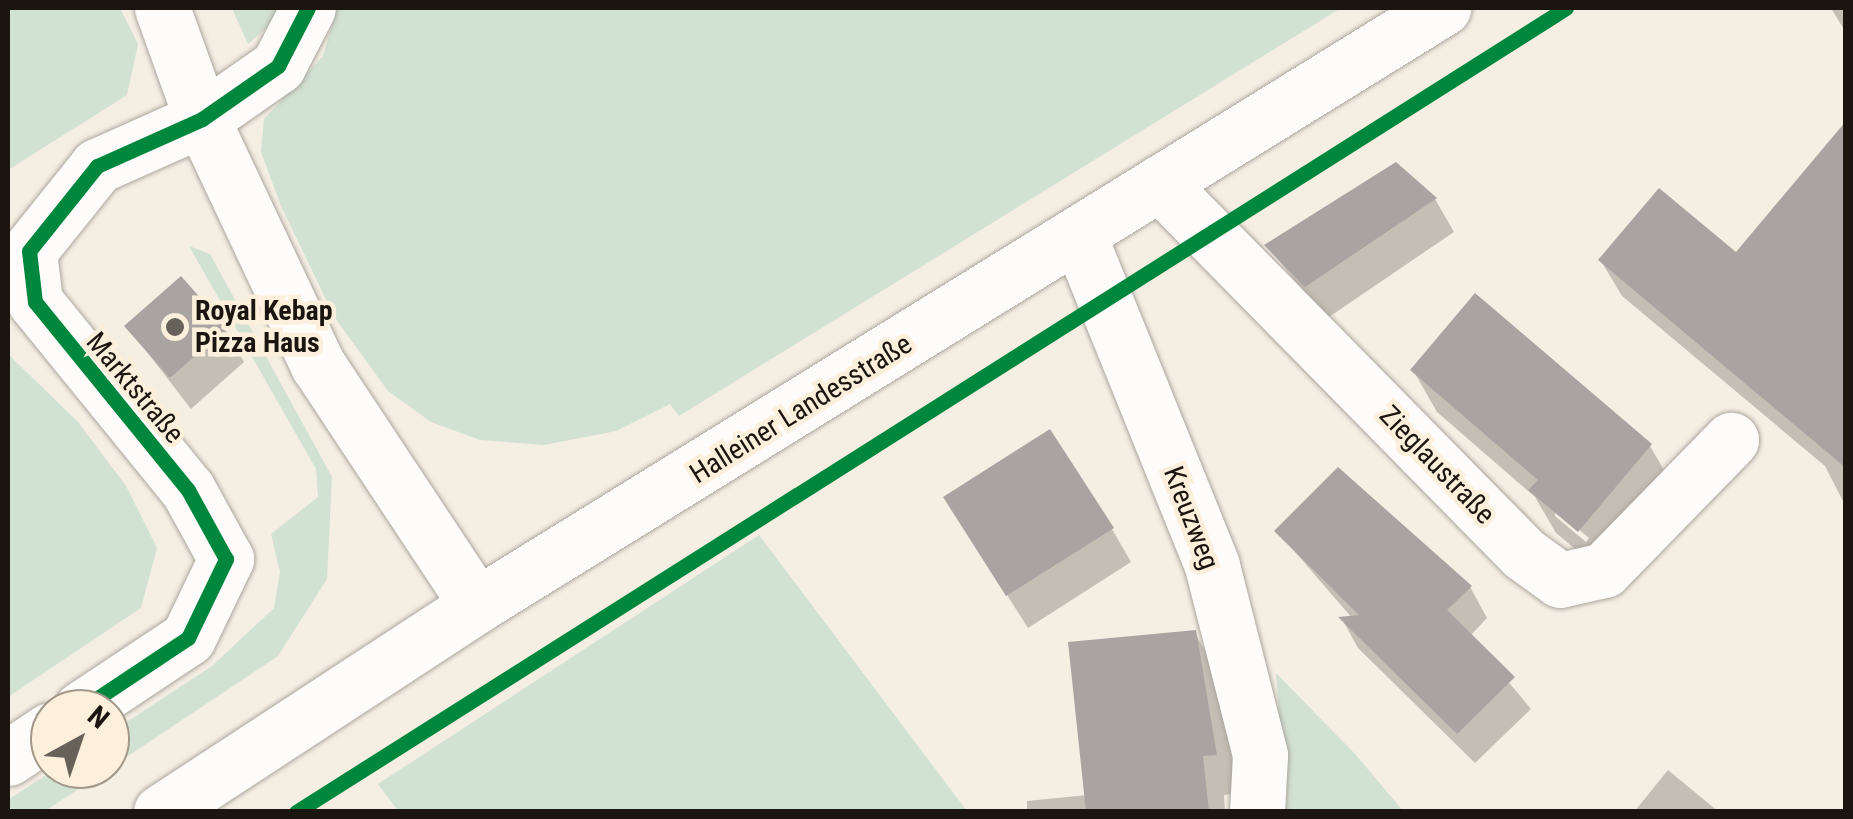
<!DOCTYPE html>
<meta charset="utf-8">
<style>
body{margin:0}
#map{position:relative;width:1853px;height:819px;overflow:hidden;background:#f5eee3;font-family:"Roboto Condensed",sans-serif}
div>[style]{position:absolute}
.green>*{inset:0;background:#d1e1d2}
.shadow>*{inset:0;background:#0003}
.building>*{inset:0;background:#a9a4a2}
.roads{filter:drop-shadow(0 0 2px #aca69e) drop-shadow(0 0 2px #aca69e)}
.street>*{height:55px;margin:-27.5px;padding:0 27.5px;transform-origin:27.5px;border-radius:27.5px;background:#fefcfb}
.secondary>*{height:55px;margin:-27.5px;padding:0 27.5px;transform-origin:27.5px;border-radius:27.5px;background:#fefcfb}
.cycleway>*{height:15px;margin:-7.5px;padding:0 7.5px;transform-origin:7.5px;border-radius:7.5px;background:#00873e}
.dots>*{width:28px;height:28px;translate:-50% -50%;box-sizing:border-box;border:5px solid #fcefdc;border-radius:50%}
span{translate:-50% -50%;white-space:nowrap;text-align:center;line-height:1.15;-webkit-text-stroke:9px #fcefdc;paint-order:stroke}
.poi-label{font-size:28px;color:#1a150e;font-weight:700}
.left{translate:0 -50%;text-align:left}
.street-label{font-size:28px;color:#1a150e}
.frame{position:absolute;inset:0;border:10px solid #1a150e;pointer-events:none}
.north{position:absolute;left:30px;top:689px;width:100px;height:100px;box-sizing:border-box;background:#fcefdc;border:2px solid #a2988a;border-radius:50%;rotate:40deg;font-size:28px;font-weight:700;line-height:40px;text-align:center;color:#1a150e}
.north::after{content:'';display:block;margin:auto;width:35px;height:45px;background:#676159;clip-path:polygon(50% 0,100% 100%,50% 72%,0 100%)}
</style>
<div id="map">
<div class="green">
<div style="clip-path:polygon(8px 8px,120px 8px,138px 44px,127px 95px,8px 170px)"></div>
<div style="clip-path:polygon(232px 8px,289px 8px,248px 44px)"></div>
<div style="clip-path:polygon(337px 8px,1341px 8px,679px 416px,670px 404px,616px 431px,544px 445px,480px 440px,431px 422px,388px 391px,335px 318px,281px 206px,261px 152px,264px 119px,323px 56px)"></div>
<div style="clip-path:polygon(189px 246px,210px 254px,332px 477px,327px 579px,278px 656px,110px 768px,110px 733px,212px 666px,274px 608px,280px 572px,271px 534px,318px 497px,316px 469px)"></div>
<div style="clip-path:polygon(8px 354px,78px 422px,126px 486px,157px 548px,141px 608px,8px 697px)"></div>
<div style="clip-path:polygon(759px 535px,967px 811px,399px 812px,378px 784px)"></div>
<div style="clip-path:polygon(1276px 673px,1356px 755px,1403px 811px,1286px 811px)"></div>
<div style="clip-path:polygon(55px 769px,109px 769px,45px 811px,8px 811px,8px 800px)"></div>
</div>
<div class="shadow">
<div style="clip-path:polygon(1831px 8px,1846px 8px,1846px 30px,1843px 28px)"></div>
<div style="clip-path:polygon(1846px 125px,1846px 507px,1825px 466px,1622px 296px,1601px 261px,1736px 256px)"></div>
<div style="clip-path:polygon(1396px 165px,1435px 199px,1454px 232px,1326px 319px,1267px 246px)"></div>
<div style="clip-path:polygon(127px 326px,225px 329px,244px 362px,191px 409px)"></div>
<div style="clip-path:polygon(evenodd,1413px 370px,1650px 446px,1675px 489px,1603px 572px,1556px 533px,1535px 497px,1437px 412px,1413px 370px,1555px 509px,1589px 538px,1586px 542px,1555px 516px,1555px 509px)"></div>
<div style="clip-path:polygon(1112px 529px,1131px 562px,1028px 628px,966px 531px)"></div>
<div style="clip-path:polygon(1277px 531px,1470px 587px,1487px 618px,1470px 636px,1531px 709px,1475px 763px,1358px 648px,1342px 619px,1352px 618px)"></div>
<div style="clip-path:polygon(1195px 633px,1217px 672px,1238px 793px,1224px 795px,1225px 812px,1027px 812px,1027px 801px,1087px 795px)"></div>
<div style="clip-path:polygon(1668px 770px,1719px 812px,1634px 812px)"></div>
</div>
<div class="building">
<div style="clip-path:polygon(1846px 121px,1846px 468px,1598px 260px,1659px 188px,1736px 252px)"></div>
<div style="clip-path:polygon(1396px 162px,1437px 198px,1305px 287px,1264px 245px)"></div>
<div style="clip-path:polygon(181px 276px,227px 328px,170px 378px,124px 326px)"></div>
<div style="clip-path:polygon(1475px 293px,1652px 444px,1578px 532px,1528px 490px,1538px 480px,1410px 370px)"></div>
<div style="clip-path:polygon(1050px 429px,1114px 528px,1006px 596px,943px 497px)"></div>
<div style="clip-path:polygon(1338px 467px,1472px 586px,1447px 610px,1515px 677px,1457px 734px,1338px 617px,1359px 615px,1274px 531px)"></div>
<div style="clip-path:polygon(1196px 630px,1217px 755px,1203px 756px,1209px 812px,1086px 812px,1068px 642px)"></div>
</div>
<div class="roads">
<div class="street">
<div style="left:162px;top:8px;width:118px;rotate:70.2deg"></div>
<div style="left:202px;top:119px;width:272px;rotate:64.8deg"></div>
<div style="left:318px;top:365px;width:288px;rotate:56.5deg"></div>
<div style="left:1159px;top:183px;width:520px;rotate:45.47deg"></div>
<div style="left:1524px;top:554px;width:44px;rotate:35.8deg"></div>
<div style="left:1560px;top:580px;width:45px;rotate:-12.8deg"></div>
<div style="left:1604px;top:570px;width:182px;rotate:-45.7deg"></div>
<div style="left:1079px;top:236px;width:356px;rotate:68deg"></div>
<div style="left:1212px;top:566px;width:195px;rotate:75.7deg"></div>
<div style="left:1260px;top:755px;width:57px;rotate:93deg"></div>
<div style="left:81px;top:709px;width:128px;rotate:-33.6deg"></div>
<div style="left:188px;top:638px;width:88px;rotate:-64.3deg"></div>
<div style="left:226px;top:559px;width:79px;rotate:-118.8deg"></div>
<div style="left:188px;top:490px;width:242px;rotate:-129.1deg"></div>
<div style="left:35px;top:302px;width:51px;rotate:-96.7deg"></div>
<div style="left:29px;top:251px;width:109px;rotate:-51.3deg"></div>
<div style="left:97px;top:166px;width:115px;rotate:-24.1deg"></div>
<div style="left:202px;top:119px;width:93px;rotate:-34.9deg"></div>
<div style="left:278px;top:66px;width:65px;rotate:-62.7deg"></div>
<div style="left:8px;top:758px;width:50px;rotate:-33.7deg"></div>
</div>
<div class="secondary">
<div style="left:161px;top:812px;width:378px;rotate:-33.2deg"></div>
<div style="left:477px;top:605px;width:1136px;rotate:-31.72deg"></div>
</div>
</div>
<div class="cycleway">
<div style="left:81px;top:709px;width:128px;rotate:-33.6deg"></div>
<div style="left:188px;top:638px;width:88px;rotate:-64.3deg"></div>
<div style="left:226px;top:559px;width:79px;rotate:-118.8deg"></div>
<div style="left:188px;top:490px;width:242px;rotate:-129.1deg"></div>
<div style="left:35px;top:302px;width:51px;rotate:-96.7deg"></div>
<div style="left:29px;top:251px;width:109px;rotate:-51.3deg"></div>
<div style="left:97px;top:166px;width:115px;rotate:-24.1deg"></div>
<div style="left:202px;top:119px;width:93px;rotate:-34.9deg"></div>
<div style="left:278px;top:66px;width:65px;rotate:-62.7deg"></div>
<div style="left:296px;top:812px;width:1503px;rotate:-32.34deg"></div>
</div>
<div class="dots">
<div style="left:175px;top:327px;background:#676159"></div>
</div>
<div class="poi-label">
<span class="left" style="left:195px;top:327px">Royal Kebap<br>Pizza Haus</span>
</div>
<div class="street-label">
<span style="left:135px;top:388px;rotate:50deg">Marktstraße</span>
<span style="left:801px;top:409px;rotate:-32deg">Halleiner Landesstraße</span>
<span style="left:1437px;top:465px;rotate:46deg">Zieglaustraße</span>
<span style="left:1191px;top:518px;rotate:69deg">Kreuzweg</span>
</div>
<div class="frame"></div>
<div class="north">N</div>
</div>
